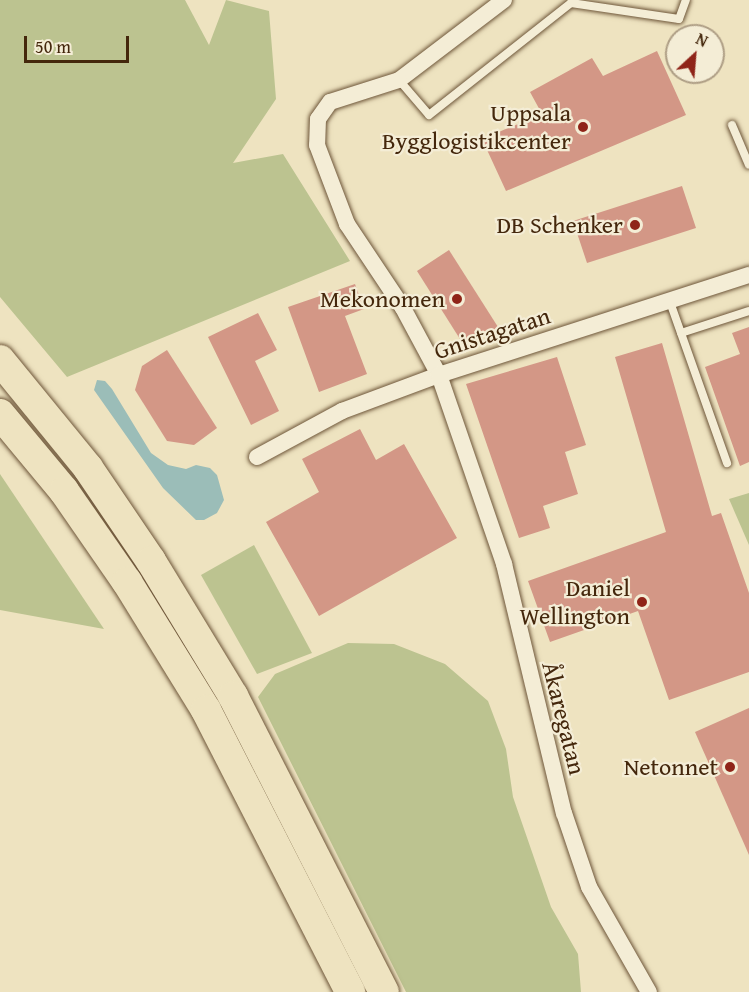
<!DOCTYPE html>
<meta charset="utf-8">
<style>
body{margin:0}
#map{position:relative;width:749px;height:992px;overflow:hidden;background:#eee3c0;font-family:"Gentium Book Plus",serif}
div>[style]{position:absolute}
.green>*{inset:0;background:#bcc390}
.water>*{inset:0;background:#9bbdb8}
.building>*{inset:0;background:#d39786}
.roads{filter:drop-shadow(0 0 2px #6e5639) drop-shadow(0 0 2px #6e5639)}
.lane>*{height:8px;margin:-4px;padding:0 4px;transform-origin:4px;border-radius:4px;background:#f4edd6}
.street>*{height:16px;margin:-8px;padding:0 8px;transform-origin:8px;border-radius:8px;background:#f4edd6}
.highway>*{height:30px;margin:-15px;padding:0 15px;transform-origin:15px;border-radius:15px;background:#eee3c0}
.dots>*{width:16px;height:16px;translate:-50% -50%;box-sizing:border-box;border:3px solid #f4edd6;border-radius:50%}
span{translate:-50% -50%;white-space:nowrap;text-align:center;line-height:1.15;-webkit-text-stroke:4.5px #f4edd6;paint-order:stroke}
.poi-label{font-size:24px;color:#44270c}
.right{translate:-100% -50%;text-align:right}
.street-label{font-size:24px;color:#44270c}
.north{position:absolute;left:665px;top:24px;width:60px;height:60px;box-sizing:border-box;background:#f4edd6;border:2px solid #ae9e85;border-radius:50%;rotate:26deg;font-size:16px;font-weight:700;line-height:24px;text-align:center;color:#44270c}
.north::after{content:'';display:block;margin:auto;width:21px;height:27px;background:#8f2418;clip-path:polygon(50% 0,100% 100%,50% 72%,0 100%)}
.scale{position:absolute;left:24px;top:36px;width:105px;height:27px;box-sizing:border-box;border:3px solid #44270c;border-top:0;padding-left:8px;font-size:18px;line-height:21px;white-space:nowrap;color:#44270c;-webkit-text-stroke:4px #f4edd6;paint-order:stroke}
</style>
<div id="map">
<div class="green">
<div style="clip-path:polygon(0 0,185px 0,209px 45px,226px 0,269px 11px,276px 99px,233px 163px,283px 154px,350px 261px,67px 377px,0 297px)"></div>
<div style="clip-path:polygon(0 474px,104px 629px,0 610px)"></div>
<div style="clip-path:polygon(749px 493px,749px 545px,729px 499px)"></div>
<div style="clip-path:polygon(254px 545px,312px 653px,257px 674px,201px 575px)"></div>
<div style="clip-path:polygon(348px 643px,394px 644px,445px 664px,488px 701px,506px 749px,513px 797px,551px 907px,578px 954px,581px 992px,406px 992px,258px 697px,275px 674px)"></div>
</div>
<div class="water">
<div style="clip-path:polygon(97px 380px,105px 381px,112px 389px,151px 453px,168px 465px,186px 469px,196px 465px,210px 468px,217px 475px,224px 500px,217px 513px,204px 520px,196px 520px,163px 488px,94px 390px)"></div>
</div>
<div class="building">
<div style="clip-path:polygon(657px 51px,686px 115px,506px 191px,482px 139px,542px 114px,530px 92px,592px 58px,603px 76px)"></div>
<div style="clip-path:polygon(682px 186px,696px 228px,587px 263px,573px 221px)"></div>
<div style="clip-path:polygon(449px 250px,498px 327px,465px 347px,417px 271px)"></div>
<div style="clip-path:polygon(355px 284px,364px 309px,345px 316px,367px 374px,319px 392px,288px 307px)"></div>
<div style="clip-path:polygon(258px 313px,277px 350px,255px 361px,279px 411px,251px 425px,208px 337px)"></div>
<div style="clip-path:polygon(749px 327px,749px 462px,740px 466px,705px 367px,740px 354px,732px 333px)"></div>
<div style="clip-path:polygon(662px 343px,712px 516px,721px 513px,749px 593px,749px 672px,669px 700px,638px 611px,550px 642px,528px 581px,666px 532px,615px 357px)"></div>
<div style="clip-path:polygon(167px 350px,217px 428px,194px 445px,167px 441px,135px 390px,142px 366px)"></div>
<div style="clip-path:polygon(557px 357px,586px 445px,565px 452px,578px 494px,543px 506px,550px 528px,519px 538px,466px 384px)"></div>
<div style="clip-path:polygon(360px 429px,376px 460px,404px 444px,457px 538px,319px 616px,266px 522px,319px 492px,302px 459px)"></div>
<div style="clip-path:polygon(749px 708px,749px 855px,695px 732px)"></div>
</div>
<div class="roads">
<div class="lane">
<div style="left:399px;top:80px;width:46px;rotate:49.4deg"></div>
<div style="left:429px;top:115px;width:181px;rotate:-38.3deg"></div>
<div style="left:571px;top:3px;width:109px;rotate:8.4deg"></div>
<div style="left:679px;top:19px;width:20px;rotate:-70deg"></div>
<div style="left:732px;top:125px;width:43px;rotate:67deg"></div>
<div style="left:670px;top:302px;width:171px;rotate:70.5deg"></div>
<div style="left:681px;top:333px;width:71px;rotate:-17.9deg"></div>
</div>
<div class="street">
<div style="left:504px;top:0;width:132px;rotate:142.7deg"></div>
<div style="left:399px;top:80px;width:72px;rotate:162.3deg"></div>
<div style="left:330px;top:102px;width:21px;rotate:125deg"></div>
<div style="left:318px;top:119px;width:26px;rotate:92deg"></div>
<div style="left:317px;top:145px;width:85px;rotate:69.2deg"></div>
<div style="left:347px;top:224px;width:101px;rotate:56.3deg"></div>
<div style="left:403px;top:308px;width:76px;rotate:61.8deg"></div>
<div style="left:439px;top:375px;width:200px;rotate:71deg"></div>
<div style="left:504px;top:564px;width:256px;rotate:76.5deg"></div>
<div style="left:564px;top:813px;width:78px;rotate:71.3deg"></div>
<div style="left:589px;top:887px;width:121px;rotate:60.3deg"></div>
<div style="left:257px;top:457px;width:97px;rotate:-28.4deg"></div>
<div style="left:342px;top:411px;width:103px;rotate:-20.4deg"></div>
<div style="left:439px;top:375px;width:326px;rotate:-17.9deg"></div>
</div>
<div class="highway">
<div style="left:0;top:360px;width:139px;rotate:50.8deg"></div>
<div style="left:88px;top:468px;width:112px;rotate:55.9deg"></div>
<div style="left:151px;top:561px;width:158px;rotate:58.7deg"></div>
<div style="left:233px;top:696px;width:332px;rotate:63deg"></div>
<div style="left:0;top:414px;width:100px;rotate:50.3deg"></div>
<div style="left:64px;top:491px;width:111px;rotate:55.3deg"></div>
<div style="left:127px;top:582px;width:150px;rotate:58.3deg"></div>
<div style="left:206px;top:710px;width:317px;rotate:62.9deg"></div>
</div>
</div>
<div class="dots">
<div style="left:583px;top:127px;background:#8f2418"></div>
<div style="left:635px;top:225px;background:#8f2418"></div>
<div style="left:457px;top:299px;background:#8f2418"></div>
<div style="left:642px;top:602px;background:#8f2418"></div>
<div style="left:730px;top:767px;background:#8f2418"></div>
</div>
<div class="poi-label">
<span class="right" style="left:571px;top:127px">Uppsala<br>Bygglogistikcenter</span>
<span class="right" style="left:623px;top:225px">DB Schenker</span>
<span class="right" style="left:445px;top:299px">Mekonomen</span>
<span class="right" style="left:630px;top:602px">Daniel<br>Wellington</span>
<span class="right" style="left:718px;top:767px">Netonnet</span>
</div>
<div class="street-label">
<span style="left:492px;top:333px;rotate:-18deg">Gnistagatan</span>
<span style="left:564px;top:718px;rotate:76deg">Åkaregatan</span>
</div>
<div class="north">N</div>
<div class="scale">50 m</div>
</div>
